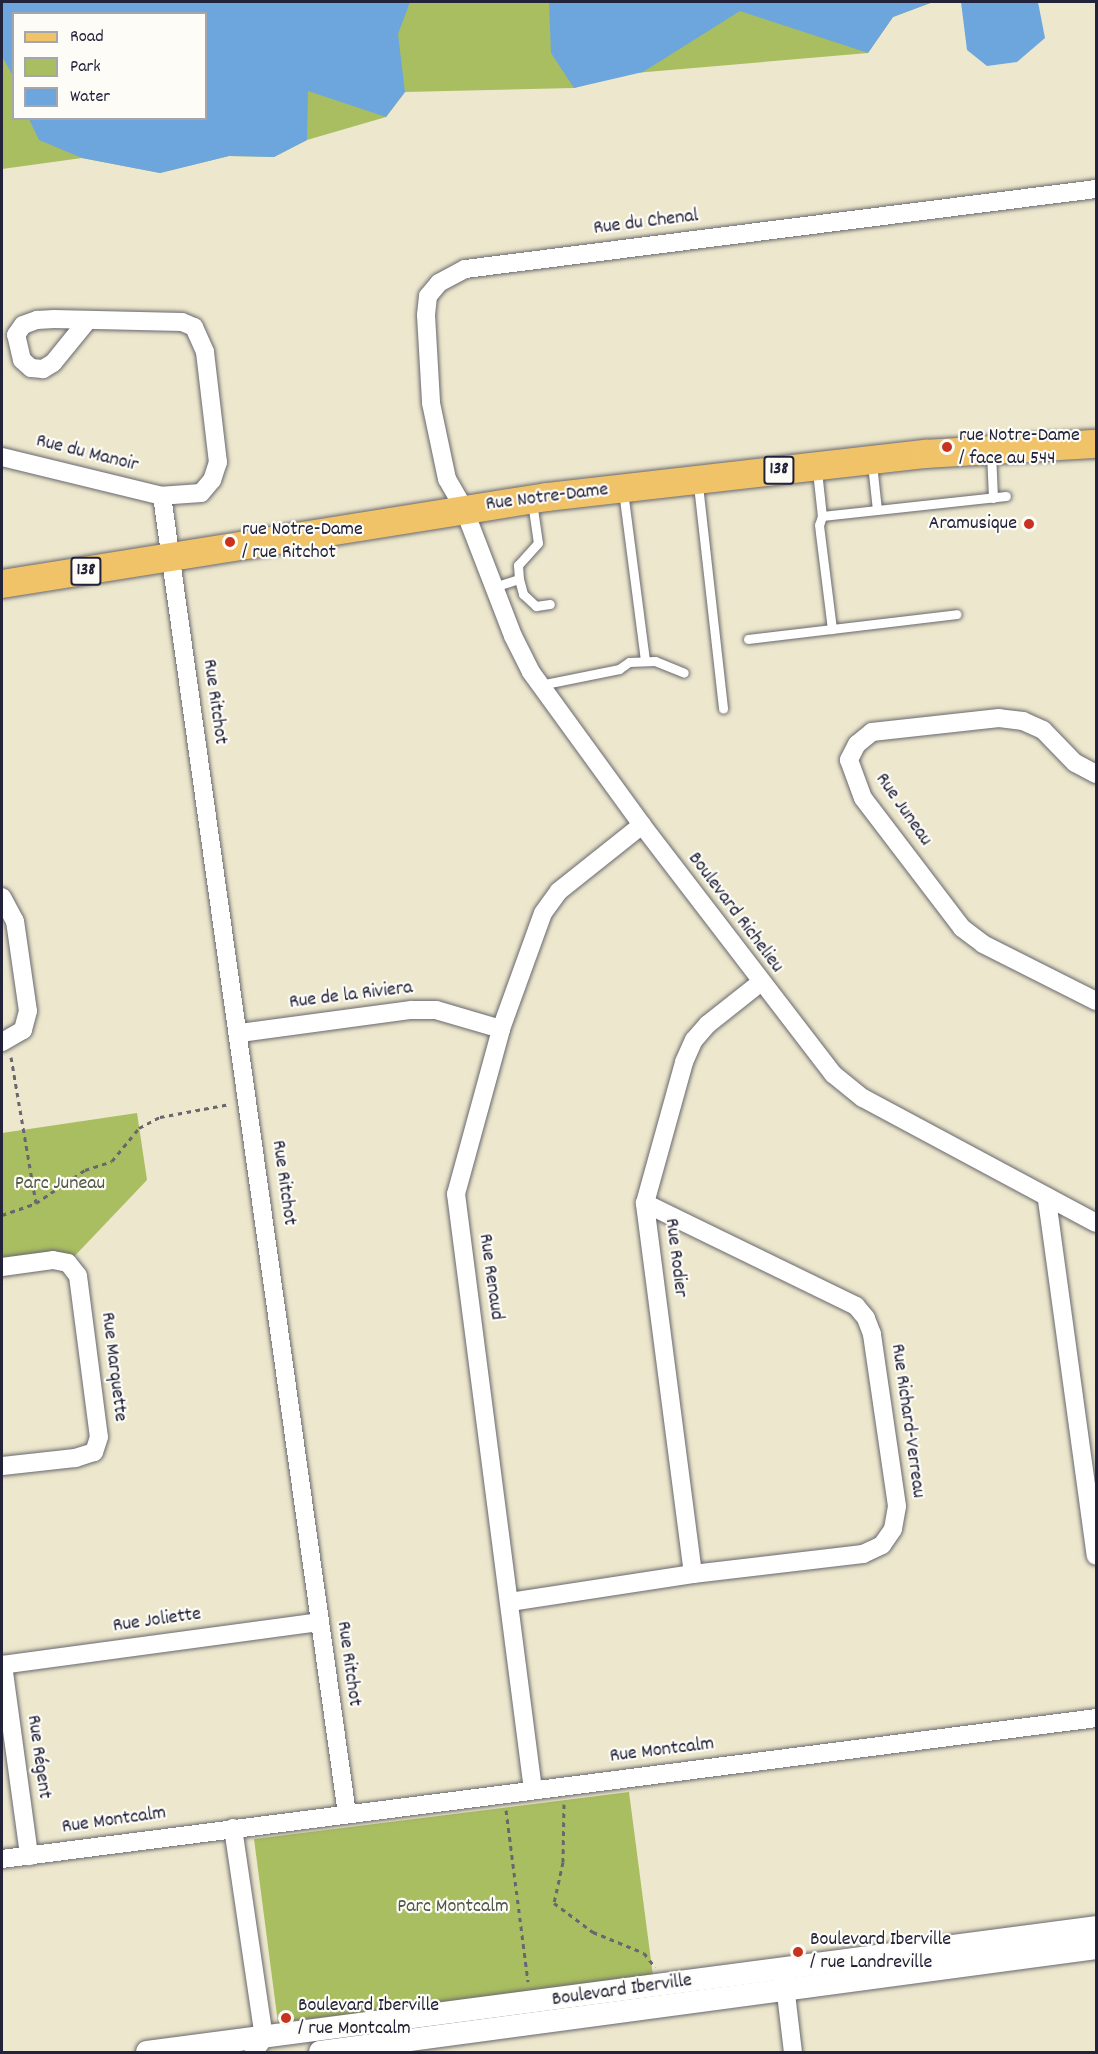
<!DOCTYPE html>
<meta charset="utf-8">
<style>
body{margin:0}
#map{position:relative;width:1098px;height:2054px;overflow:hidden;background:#ede8cd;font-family:Dekko,sans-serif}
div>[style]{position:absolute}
.green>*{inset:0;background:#a9bd61}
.water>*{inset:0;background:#6ca6dc}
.path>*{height:3px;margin-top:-1.5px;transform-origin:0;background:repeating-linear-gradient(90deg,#69676e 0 4.5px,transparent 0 9px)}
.roads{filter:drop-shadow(0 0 2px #69676e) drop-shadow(0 0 2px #69676e)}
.service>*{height:9px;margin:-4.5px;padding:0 4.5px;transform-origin:4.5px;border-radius:4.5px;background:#fff}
.minor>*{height:18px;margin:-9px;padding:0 9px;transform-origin:9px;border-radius:9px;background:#fff}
.tertiary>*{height:22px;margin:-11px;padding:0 11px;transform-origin:11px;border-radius:11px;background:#fff}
.primary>*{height:28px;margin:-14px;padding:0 14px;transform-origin:14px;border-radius:14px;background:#f1c369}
.dots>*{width:16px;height:16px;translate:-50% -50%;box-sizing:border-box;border:3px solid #fdfcf7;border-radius:50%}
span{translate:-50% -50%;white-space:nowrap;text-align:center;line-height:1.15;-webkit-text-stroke:4.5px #fdfcf7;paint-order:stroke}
.shield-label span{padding:2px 4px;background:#fdfcf7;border:2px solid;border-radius:4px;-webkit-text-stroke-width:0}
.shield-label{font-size:18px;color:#22223b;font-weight:700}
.street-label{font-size:20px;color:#22223b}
.poi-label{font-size:20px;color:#22223b}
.left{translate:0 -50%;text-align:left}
.right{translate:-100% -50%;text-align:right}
.park-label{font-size:20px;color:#515848}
.frame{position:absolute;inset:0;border:3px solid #22223b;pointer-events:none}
.legend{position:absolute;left:12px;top:12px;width:195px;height:108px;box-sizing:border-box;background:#fdfcf7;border:2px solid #a5a5ac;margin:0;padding:8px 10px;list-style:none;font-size:18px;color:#22223b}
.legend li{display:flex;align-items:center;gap:12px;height:30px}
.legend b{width:30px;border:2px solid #a5a5ac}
</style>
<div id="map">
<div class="green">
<div style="clip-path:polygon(evenodd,2px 2px,933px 2px,893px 17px,868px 53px,623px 74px,574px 88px,405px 92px,386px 117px,307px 140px,274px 157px,229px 156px,160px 173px,82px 158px,2px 169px,2px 2px,14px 14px,206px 14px,206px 118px,14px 118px,14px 14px)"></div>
<div style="clip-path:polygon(137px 1113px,147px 1180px,68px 1263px,2px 1267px,2px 1133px)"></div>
<div style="clip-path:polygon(629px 1792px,653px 1976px,278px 2023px,254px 1839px)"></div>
</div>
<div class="water">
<div style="clip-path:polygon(3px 2px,410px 2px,398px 34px,405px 92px,386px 117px,308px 91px,307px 140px,274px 157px,229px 156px,160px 173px,82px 158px,39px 140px,29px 119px,206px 118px,206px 14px,14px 14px,13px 76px,2px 56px)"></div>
<div style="clip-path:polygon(549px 2px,933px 2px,893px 17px,868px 53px,740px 11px,643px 72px,574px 88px,551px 53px)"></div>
<div style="clip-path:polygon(961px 2px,1038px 2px,1045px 38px,1017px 62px,987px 66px,967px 50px)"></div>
</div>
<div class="path">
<div style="left:11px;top:1057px;width:148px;rotate:80.3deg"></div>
<div style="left:2px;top:1215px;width:36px;rotate:-19deg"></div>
<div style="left:36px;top:1203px;width:59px;rotate:-34deg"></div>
<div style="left:85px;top:1170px;width:28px;rotate:-18deg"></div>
<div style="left:112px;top:1161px;width:43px;rotate:-50.7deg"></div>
<div style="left:139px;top:1128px;width:24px;rotate:-28deg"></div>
<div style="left:160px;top:1117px;width:71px;rotate:-10.5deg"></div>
<div style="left:564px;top:1804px;width:58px;rotate:91deg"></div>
<div style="left:563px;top:1862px;width:42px;rotate:102.4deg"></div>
<div style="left:554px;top:1903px;width:49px;rotate:36.6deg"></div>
<div style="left:593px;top:1932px;width:55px;rotate:22.4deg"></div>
<div style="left:644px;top:1953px;width:18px;rotate:52deg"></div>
<div style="left:506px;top:1810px;width:173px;rotate:82.7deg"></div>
</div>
<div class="roads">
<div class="service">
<div style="left:991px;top:452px;width:46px;rotate:87.5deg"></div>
<div style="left:872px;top:464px;width:46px;rotate:83.8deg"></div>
<div style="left:817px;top:471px;width:45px;rotate:83.7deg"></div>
<div style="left:822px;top:516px;width:9px;rotate:108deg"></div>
<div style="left:819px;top:525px;width:105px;rotate:82.9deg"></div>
<div style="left:698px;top:485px;width:225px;rotate:83.6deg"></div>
<div style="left:623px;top:491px;width:171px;rotate:82.6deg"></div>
<div style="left:532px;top:502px;width:41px;rotate:81.7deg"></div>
<div style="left:538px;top:543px;width:30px;rotate:132deg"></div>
<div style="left:518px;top:565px;width:14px;rotate:86deg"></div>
<div style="left:519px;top:579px;width:16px;rotate:75deg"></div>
<div style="left:523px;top:594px;width:18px;rotate:43deg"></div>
<div style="left:536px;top:606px;width:14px;rotate:-8deg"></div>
<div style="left:822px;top:516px;width:185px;rotate:-6.2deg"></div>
<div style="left:494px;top:587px;width:26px;rotate:-18deg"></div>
<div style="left:748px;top:639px;width:210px;rotate:-6.8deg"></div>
<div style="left:540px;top:685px;width:81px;rotate:-11.4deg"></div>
<div style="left:619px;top:669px;width:12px;rotate:-35deg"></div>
<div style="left:629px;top:662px;width:26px;rotate:-2deg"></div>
<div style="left:655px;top:661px;width:31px;rotate:22deg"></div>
</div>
<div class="minor">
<div style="left:1096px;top:189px;width:636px;rotate:172.77deg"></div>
<div style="left:465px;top:269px;width:30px;rotate:152deg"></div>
<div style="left:439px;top:283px;width:17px;rotate:130deg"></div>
<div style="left:428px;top:296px;width:19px;rotate:96deg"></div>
<div style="left:426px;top:315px;width:88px;rotate:86.7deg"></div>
<div style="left:431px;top:403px;width:78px;rotate:78.1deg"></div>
<div style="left:447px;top:479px;width:34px;rotate:60deg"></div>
<div style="left:464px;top:509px;width:136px;rotate:68.9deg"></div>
<div style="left:513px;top:636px;width:40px;rotate:63.4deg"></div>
<div style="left:531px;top:672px;width:189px;rotate:54deg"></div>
<div style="left:642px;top:825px;width:314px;rotate:52.5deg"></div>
<div style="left:833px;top:1074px;width:38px;rotate:39deg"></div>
<div style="left:863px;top:1098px;width:264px;rotate:28.2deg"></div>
<div style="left:88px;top:320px;width:55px;rotate:129.1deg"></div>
<div style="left:53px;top:363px;width:12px;rotate:149deg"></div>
<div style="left:43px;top:369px;width:12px;rotate:-175deg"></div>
<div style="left:31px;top:368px;width:12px;rotate:-138deg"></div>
<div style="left:22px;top:360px;width:26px;rotate:-103deg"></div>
<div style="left:16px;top:335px;width:12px;rotate:-55deg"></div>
<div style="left:23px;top:325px;width:15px;rotate:-20deg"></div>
<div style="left:37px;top:320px;width:17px;rotate:-3deg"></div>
<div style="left:54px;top:319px;width:128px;rotate:1.3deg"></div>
<div style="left:182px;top:322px;width:13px;rotate:23deg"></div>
<div style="left:194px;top:327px;width:27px;rotate:66deg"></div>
<div style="left:205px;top:352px;width:111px;rotate:83.3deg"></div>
<div style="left:218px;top:462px;width:19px;rotate:108deg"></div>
<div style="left:212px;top:480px;width:17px;rotate:130deg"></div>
<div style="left:201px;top:493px;width:39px;rotate:176deg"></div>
<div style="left:162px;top:496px;width:1331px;rotate:82.01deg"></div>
<div style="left:2px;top:457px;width:165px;rotate:13.7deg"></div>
<div style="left:1096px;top:774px;width:24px;rotate:-152deg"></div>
<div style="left:1075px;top:763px;width:46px;rotate:-134.1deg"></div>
<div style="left:1043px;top:730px;width:22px;rotate:-156deg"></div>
<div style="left:1023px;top:721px;width:24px;rotate:-173deg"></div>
<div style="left:999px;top:718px;width:128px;rotate:173.7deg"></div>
<div style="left:872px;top:732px;width:19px;rotate:141deg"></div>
<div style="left:857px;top:744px;width:18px;rotate:117deg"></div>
<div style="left:849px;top:760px;width:40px;rotate:69.8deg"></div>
<div style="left:863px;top:798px;width:163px;rotate:52.7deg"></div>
<div style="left:962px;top:928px;width:26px;rotate:37deg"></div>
<div style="left:983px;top:944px;width:127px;rotate:26.8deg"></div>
<div style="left:2px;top:897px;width:27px;rotate:62deg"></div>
<div style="left:15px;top:921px;width:91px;rotate:81.8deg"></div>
<div style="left:28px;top:1011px;width:20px;rotate:105deg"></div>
<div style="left:23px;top:1030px;width:24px;rotate:150deg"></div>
<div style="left:240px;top:1033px;width:173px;rotate:-7.7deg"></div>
<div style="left:411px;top:1010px;width:25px"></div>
<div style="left:436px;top:1010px;width:68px;rotate:16.3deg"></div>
<div style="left:1047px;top:1200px;width:359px;rotate:82.2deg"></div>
<div style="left:2px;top:1267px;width:51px;rotate:-7.8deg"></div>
<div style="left:53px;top:1260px;width:15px;rotate:11deg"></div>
<div style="left:68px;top:1263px;width:16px;rotate:52deg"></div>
<div style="left:78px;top:1276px;width:162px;rotate:82.6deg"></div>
<div style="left:99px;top:1437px;width:16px;rotate:108deg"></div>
<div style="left:94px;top:1452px;width:20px;rotate:162deg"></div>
<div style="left:75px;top:1458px;width:73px;rotate:173.7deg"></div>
<div style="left:693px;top:1574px;width:374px;rotate:-97.4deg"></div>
<div style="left:645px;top:1203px;width:146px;rotate:-74.5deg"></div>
<div style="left:684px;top:1062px;width:24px;rotate:-66deg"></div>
<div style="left:694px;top:1040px;width:21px;rotate:-49deg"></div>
<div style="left:708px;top:1024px;width:66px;rotate:-38.3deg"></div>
<div style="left:510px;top:1602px;width:185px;rotate:-8.7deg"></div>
<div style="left:693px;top:1574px;width:171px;rotate:-6.7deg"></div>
<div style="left:863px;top:1554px;width:21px;rotate:-25deg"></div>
<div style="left:882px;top:1545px;width:19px;rotate:-55deg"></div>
<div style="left:893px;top:1529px;width:23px;rotate:-80deg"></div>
<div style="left:897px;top:1506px;width:174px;rotate:-98.3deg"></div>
<div style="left:872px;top:1334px;width:17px;rotate:-111deg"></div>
<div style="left:866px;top:1318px;width:16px;rotate:-130deg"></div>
<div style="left:856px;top:1306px;width:235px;rotate:-154deg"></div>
<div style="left:2px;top:1665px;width:320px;rotate:-7.7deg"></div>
<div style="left:3px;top:1665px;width:193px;rotate:82.2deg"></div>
<div style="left:533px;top:1790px;width:601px;rotate:-97.36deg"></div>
<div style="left:456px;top:1194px;width:171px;rotate:-74.7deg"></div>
<div style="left:501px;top:1029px;width:123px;rotate:-70.1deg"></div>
<div style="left:543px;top:913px;width:27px;rotate:-54deg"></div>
<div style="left:559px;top:891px;width:106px;rotate:-38.5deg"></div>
<div style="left:233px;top:1828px;width:212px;rotate:81.6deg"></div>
<div style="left:264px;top:2038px;width:17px;rotate:126deg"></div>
<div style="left:2px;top:1859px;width:1103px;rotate:-7.34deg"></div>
<div style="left:784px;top:1977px;width:76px;rotate:83.2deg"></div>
</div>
<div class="tertiary">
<div style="left:147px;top:2052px;width:957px;rotate:-7.5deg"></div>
<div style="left:320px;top:2052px;width:783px;rotate:-7.63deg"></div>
</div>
<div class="primary">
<div style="left:2px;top:584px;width:552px;rotate:-9.07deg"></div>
<div style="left:547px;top:497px;width:381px;rotate:-6.5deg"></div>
<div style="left:926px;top:454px;width:170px;rotate:-3.4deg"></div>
</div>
</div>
<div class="dots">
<div style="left:947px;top:447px;background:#c8321e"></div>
<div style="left:1029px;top:524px;background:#c8321e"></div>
<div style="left:230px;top:542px;background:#c8321e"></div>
<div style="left:798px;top:1952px;background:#c8321e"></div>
<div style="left:286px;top:2018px;background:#c8321e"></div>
</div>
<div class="shield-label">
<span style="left:779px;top:470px">138</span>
<span style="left:86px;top:571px">138</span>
</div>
<div class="street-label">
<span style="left:646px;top:223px;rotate:-7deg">Rue du Chenal</span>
<span style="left:87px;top:454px;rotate:14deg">Rue du Manoir</span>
<span style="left:547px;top:498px;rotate:-7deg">Rue Notre-Dame</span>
<span style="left:214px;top:702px;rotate:82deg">Rue Ritchot</span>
<span style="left:903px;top:810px;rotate:55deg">Rue Juneau</span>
<span style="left:735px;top:913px;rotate:53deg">Boulevard Richelieu</span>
<span style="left:351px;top:996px;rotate:-7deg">Rue de la Riviera</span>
<span style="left:283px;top:1183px;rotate:82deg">Rue Ritchot</span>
<span style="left:675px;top:1258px;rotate:83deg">Rue Rodier</span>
<span style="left:490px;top:1277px;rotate:82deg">Rue Renaud</span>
<span style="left:113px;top:1367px;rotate:83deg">Rue Marquette</span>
<span style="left:907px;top:1421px;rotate:82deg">Rue Richard-Verreau</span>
<span style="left:157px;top:1621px;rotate:-8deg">Rue Joliette</span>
<span style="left:348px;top:1664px;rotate:82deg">Rue Ritchot</span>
<span style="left:662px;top:1751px;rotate:-7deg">Rue Montcalm</span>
<span style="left:38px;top:1757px;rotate:82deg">Rue Régent</span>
<span style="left:114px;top:1821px;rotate:-8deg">Rue Montcalm</span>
<span style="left:622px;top:1991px;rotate:-8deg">Boulevard Iberville</span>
</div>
<div class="poi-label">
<span class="left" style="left:959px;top:448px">rue Notre-Dame<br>/ face au 544</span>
<span class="right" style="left:1017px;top:524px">Aramusique</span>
<span class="left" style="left:242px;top:542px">rue Notre-Dame<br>/ rue Ritchot</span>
<span class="left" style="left:810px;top:1952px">Boulevard Iberville<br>/ rue Landreville</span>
<span class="left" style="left:298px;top:2018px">Boulevard Iberville<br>/ rue Montcalm</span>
</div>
<div class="park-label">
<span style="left:60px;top:1184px">Parc Juneau</span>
<span style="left:453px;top:1907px">Parc Montcalm</span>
</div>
<div class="frame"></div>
<ul class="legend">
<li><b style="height:8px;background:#f1c369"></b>Road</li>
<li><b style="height:16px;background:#a9bd61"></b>Park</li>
<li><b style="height:16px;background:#6ca6dc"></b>Water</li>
</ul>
</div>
